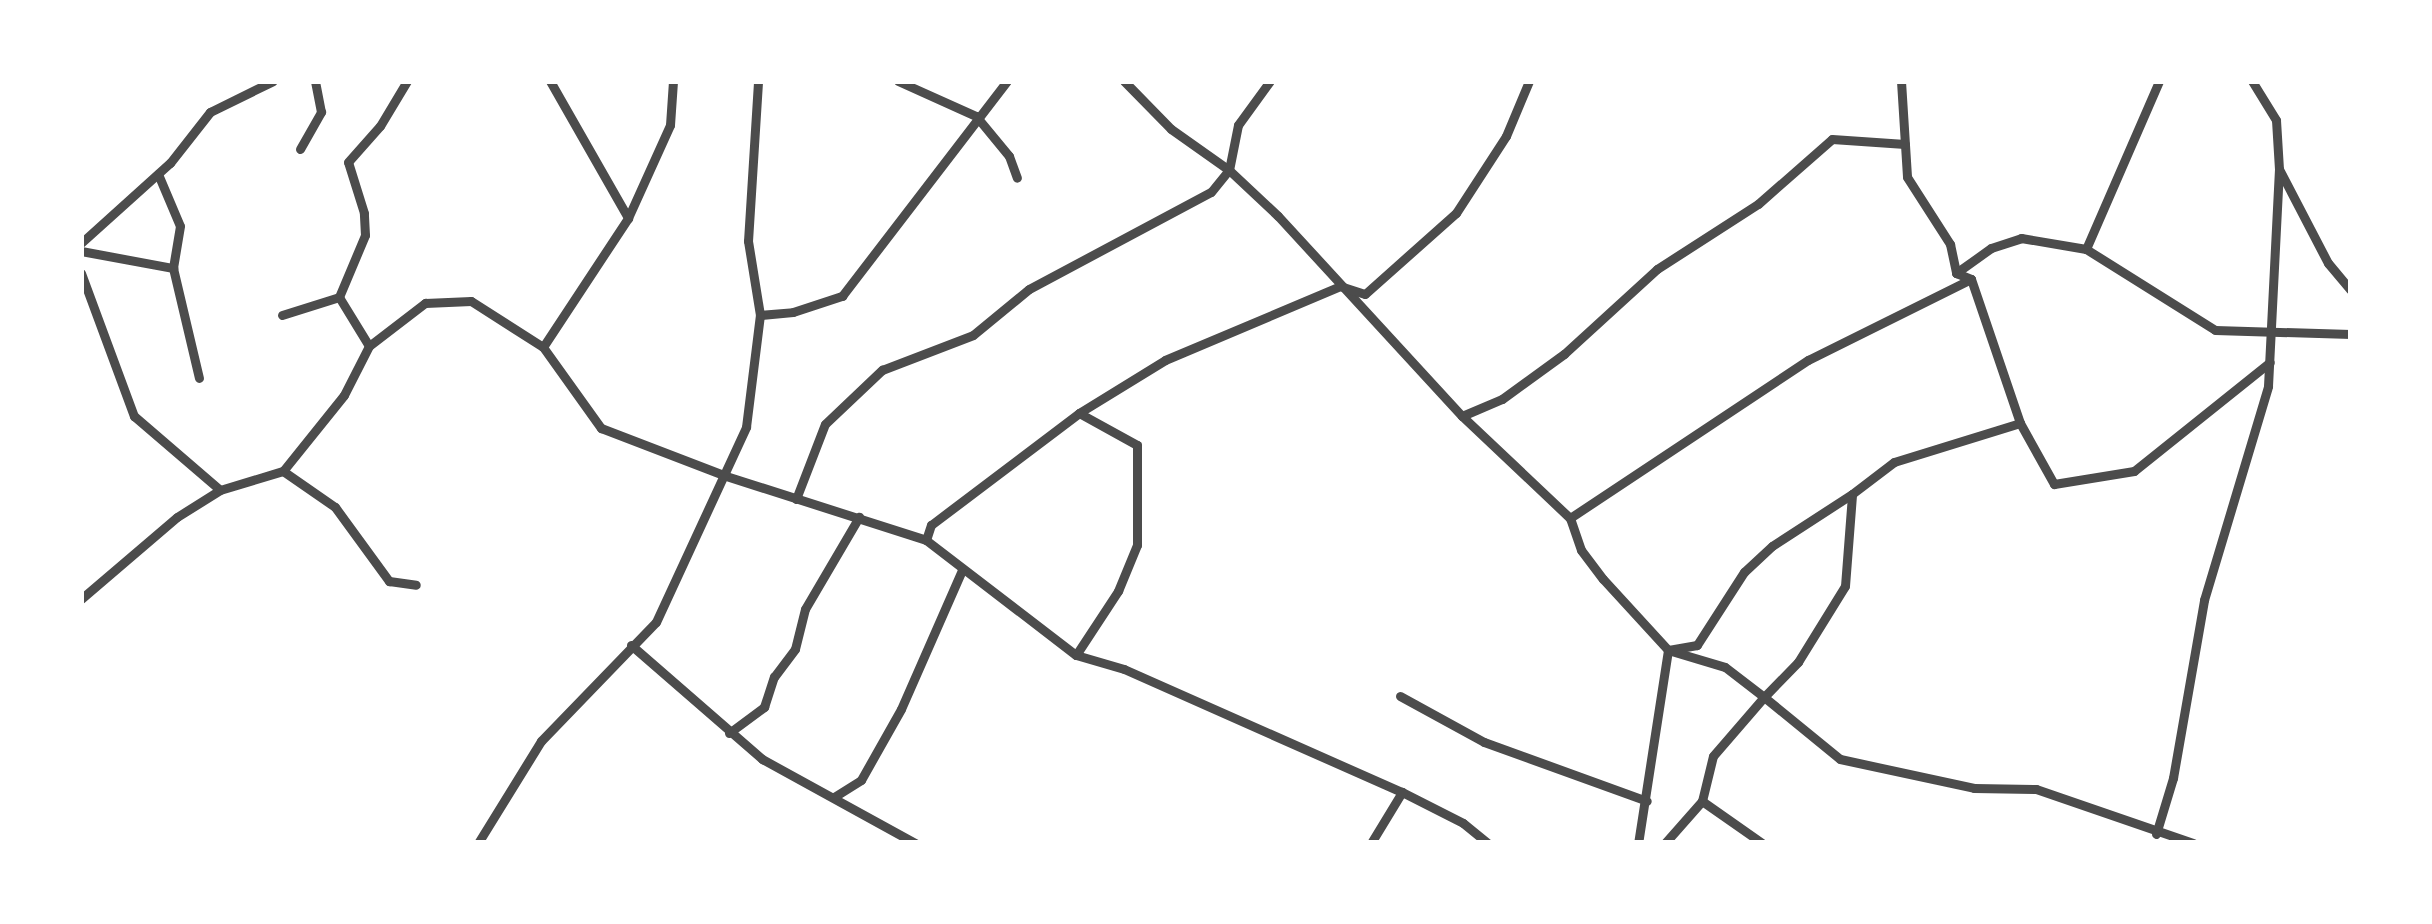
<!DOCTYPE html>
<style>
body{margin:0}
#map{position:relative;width:2432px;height:924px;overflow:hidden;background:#fff;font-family:Jost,sans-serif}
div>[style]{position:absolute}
.minor>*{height:9px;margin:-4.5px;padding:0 4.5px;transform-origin:4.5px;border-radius:4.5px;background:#4c4c4c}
span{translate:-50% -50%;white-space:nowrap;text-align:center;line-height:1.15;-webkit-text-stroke:12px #fff;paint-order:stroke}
.frame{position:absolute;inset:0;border:84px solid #fff;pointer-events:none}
</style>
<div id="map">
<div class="minor">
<div style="left:550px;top:81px;width:158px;rotate:60.3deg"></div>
<div style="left:898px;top:81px;width:85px;rotate:24.2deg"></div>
<div style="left:976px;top:116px;width:52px;rotate:50.5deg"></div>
<div style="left:1009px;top:156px;width:23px;rotate:70deg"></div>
<div style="left:1124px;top:81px;width:67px;rotate:45.6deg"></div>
<div style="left:1171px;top:129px;width:71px;rotate:35.3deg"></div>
<div style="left:1229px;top:170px;width:67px;rotate:43.2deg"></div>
<div style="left:1278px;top:216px;width:272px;rotate:47.4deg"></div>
<div style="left:1462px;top:416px;width:149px;rotate:43.4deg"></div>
<div style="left:1570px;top:518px;width:34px;rotate:71deg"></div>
<div style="left:1581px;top:550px;width:36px;rotate:53deg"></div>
<div style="left:1603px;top:579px;width:96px;rotate:47.5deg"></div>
<div style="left:1668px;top:650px;width:195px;rotate:98.8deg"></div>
<div style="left:1901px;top:81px;width:96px;rotate:86.4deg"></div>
<div style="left:1907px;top:177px;width:80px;rotate:57.3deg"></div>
<div style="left:1950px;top:244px;width:30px;rotate:78deg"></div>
<div style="left:2252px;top:81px;width:46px;rotate:58.4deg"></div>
<div style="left:2276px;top:120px;width:49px;rotate:86.5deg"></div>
<div style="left:2279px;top:169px;width:106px;rotate:62.5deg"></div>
<div style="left:2328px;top:263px;width:35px;rotate:50deg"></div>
<div style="left:300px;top:149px;width:43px;rotate:-60.4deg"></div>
<div style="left:321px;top:112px;width:32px;rotate:-101deg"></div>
<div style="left:158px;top:174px;width:56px;rotate:67.1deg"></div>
<div style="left:180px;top:226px;width:43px;rotate:99.5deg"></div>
<div style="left:173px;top:268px;width:113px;rotate:76.7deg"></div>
<div style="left:81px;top:243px;width:120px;rotate:-42deg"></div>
<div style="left:170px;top:163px;width:65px;rotate:-51.9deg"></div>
<div style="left:210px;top:112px;width:70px;rotate:-26.2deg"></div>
<div style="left:2086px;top:249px;width:183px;rotate:-66.5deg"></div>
<div style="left:81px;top:251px;width:94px;rotate:10.5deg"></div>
<div style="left:81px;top:273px;width:153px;rotate:69.7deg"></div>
<div style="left:134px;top:416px;width:113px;rotate:40.7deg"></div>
<div style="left:1956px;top:273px;width:43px;rotate:-35.5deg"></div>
<div style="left:1991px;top:248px;width:32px;rotate:-18deg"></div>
<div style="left:2021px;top:238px;width:66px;rotate:9.6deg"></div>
<div style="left:2086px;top:249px;width:152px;rotate:32.1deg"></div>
<div style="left:2215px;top:330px;width:136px;rotate:1.7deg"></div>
<div style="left:1971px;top:279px;width:152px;rotate:71.2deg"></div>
<div style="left:339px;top:297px;width:67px;rotate:-67.2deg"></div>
<div style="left:365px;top:235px;width:22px;rotate:-93deg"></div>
<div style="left:364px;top:213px;width:53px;rotate:-107.4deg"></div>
<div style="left:348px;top:162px;width:48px;rotate:-48.4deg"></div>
<div style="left:380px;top:126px;width:52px;rotate:-59deg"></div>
<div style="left:339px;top:297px;width:57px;rotate:58.5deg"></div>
<div style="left:282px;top:315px;width:60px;rotate:-17.5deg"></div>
<div style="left:760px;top:315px;width:33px;rotate:-5deg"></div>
<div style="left:793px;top:312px;width:52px;rotate:-18.1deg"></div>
<div style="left:842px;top:296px;width:271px;rotate:-52.5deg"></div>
<div style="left:543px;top:347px;width:154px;rotate:-56.6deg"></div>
<div style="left:628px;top:218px;width:102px;rotate:-65.7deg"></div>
<div style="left:670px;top:125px;width:44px;rotate:-86.1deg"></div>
<div style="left:1462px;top:416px;width:43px;rotate:-23deg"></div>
<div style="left:1502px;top:399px;width:77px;rotate:-36deg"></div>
<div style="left:1564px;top:354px;width:126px;rotate:-42.4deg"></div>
<div style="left:1657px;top:269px;width:120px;rotate:-32.8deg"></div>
<div style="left:1758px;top:204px;width:98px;rotate:-41.3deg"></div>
<div style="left:1832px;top:139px;width:73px;rotate:3.9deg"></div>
<div style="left:283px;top:471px;width:63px;rotate:34.7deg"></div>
<div style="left:335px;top:507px;width:92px;rotate:53.9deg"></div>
<div style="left:389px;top:581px;width:27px;rotate:8deg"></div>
<div style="left:1852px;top:494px;width:53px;rotate:-37.3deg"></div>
<div style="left:1894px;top:462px;width:132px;rotate:-17.2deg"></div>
<div style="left:2020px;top:423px;width:70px;rotate:60.9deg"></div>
<div style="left:2054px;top:484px;width:81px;rotate:-9.2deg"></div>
<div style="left:2134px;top:471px;width:174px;rotate:-38.7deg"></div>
<div style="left:796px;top:499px;width:80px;rotate:-68.9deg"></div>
<div style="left:825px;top:424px;width:79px;rotate:-43.5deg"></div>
<div style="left:882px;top:370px;width:97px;rotate:-21deg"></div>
<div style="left:973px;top:335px;width:72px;rotate:-39.4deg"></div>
<div style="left:1029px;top:289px;width:206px;rotate:-28.1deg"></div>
<div style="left:1211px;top:192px;width:28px;rotate:-51deg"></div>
<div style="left:1229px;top:170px;width:46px;rotate:-78.7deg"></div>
<div style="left:1238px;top:125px;width:54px;rotate:-54deg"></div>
<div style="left:1570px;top:518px;width:286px;rotate:-33.6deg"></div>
<div style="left:1808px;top:360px;width:182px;rotate:-26.4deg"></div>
<div style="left:1971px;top:279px;width:16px;rotate:-158deg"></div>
<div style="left:926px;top:540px;width:16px;rotate:-72deg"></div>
<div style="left:931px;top:525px;width:186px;rotate:-37.1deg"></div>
<div style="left:1079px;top:413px;width:101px;rotate:-31.6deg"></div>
<div style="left:1165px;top:360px;width:190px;rotate:-22.9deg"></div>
<div style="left:1340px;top:286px;width:26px;rotate:18deg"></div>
<div style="left:1365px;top:294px;width:122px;rotate:-41.7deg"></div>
<div style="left:1456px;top:213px;width:92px;rotate:-57deg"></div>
<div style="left:1506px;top:136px;width:60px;rotate:-67.3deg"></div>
<div style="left:81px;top:599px;width:126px;rotate:-40.5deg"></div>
<div style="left:177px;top:517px;width:51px;rotate:-32.1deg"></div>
<div style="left:220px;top:490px;width:66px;rotate:-16.8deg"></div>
<div style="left:283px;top:471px;width:97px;rotate:-51.2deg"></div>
<div style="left:344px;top:395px;width:55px;rotate:-63deg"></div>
<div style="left:369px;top:346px;width:71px;rotate:-37.5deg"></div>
<div style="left:425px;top:303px;width:46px;rotate:-2.5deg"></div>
<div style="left:471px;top:301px;width:85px;rotate:32.6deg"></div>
<div style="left:543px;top:347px;width:100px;rotate:54.4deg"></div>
<div style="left:601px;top:428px;width:134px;rotate:21deg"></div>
<div style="left:726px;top:476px;width:210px;rotate:17.7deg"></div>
<div style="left:926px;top:540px;width:189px;rotate:37.5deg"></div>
<div style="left:1076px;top:655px;width:50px;rotate:16.3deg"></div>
<div style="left:1124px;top:669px;width:304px;rotate:23.9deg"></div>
<div style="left:1402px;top:792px;width:68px;rotate:26.9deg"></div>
<div style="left:1463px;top:823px;width:32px;rotate:39deg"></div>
<div style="left:631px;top:645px;width:174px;rotate:41deg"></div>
<div style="left:762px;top:759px;width:175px;rotate:28.8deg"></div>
<div style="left:1076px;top:655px;width:77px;rotate:-56.7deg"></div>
<div style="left:1118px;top:591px;width:50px;rotate:-67.6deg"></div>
<div style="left:1137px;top:545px;width:100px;rotate:-90deg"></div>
<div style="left:1137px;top:445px;width:66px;rotate:-151.1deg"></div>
<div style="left:1400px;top:696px;width:96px;rotate:28.7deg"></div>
<div style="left:1484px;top:742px;width:173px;rotate:19.9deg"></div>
<div style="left:729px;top:733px;width:44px;rotate:-36.6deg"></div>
<div style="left:764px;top:707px;width:32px;rotate:-72deg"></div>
<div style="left:774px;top:677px;width:35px;rotate:-53deg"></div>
<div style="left:795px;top:649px;width:41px;rotate:-76deg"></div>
<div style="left:805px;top:609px;width:107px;rotate:-59.6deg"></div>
<div style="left:834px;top:797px;width:32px;rotate:-32deg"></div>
<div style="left:861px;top:780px;width:81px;rotate:-60.6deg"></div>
<div style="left:901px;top:709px;width:152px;rotate:-66.3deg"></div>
<div style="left:1702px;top:801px;width:46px;rotate:-76.3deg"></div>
<div style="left:1713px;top:756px;width:78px;rotate:-49.2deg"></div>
<div style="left:1764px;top:697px;width:49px;rotate:-45.8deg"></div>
<div style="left:1798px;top:662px;width:89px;rotate:-58.3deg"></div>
<div style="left:1845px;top:586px;width:92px;rotate:-85.6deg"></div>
<div style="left:1852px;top:494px;width:95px;rotate:147deg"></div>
<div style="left:1772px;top:546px;width:38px;rotate:137deg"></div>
<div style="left:1744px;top:572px;width:87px;rotate:122.8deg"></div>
<div style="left:1697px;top:645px;width:29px;rotate:170deg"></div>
<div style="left:1668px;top:650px;width:59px;rotate:16.6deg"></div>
<div style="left:1725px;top:667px;width:49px;rotate:37.6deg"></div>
<div style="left:1764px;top:697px;width:98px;rotate:39.2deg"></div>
<div style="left:1840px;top:759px;width:137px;rotate:12.2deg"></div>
<div style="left:1974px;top:788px;width:62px;rotate:0.9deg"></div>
<div style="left:2036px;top:789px;width:166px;rotate:19deg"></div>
<div style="left:2156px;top:834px;width:59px;rotate:-73.1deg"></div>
<div style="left:2173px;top:778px;width:181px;rotate:-80.1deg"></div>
<div style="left:2204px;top:600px;width:223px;rotate:-73.3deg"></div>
<div style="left:2268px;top:386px;width:217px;rotate:-87.1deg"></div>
<div style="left:478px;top:843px;width:120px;rotate:-58.3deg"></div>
<div style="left:541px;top:741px;width:165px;rotate:-46deg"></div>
<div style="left:656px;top:622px;width:215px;rotate:-65.2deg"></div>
<div style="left:746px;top:427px;width:113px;rotate:-82.9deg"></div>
<div style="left:760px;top:315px;width:75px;rotate:-99.2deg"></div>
<div style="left:748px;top:241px;width:160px;rotate:-86.4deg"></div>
<div style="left:1371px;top:843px;width:60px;rotate:-58.7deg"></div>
<div style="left:1665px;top:843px;width:56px;rotate:-48.6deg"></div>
<div style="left:1702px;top:801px;width:73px;rotate:35deg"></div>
</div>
<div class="frame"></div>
</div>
